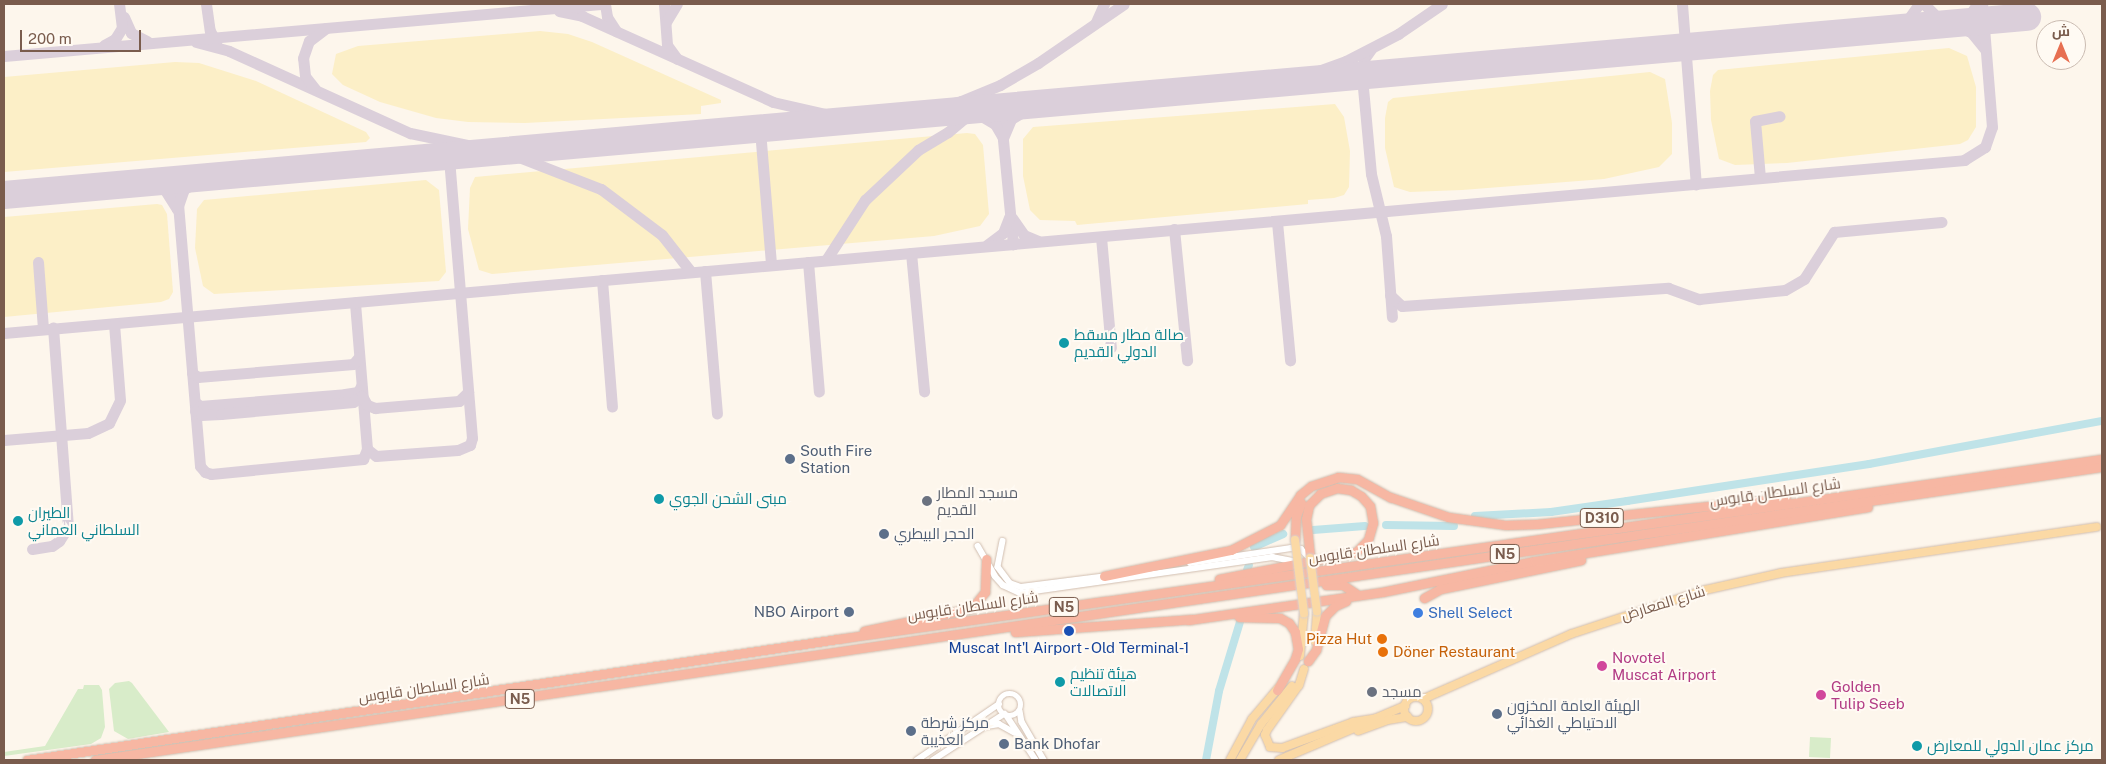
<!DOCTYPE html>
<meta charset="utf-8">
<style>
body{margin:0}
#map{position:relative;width:2106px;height:764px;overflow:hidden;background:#fdf6ec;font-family:"Public Sans",Cairo,sans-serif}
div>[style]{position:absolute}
.green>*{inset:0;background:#d8ecc9}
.sand>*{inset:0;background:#fcefc7}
.river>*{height:8px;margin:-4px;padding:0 4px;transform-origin:4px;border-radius:4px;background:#bfe3e8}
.taxiway>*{height:11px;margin:-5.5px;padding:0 5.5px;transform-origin:5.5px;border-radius:5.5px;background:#dbcfda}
.runway>*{height:28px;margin:-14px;padding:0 14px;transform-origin:14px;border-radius:14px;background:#dbcfda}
.roads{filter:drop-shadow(0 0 1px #d1beb0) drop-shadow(0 0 1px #d1beb0)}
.minor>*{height:5.5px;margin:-2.75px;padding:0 2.75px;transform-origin:2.75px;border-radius:2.75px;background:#fff}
.minor>.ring{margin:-2.75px;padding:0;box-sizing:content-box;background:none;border:5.5px solid #fff;border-radius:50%}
.major>*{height:8px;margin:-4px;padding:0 4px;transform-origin:4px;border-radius:4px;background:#fbd9a5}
.major>.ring{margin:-4px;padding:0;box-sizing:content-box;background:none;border:8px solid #fbd9a5;border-radius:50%}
.highway>*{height:9px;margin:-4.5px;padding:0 4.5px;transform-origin:4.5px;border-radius:4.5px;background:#f7b7a3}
.bridges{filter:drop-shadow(0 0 1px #dad1cd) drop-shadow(0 0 1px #dad1cd)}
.major-bridge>*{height:8px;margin:-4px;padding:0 4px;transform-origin:4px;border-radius:4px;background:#fbd9a5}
.dots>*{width:14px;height:14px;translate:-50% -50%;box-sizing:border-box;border:2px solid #fffaf3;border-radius:50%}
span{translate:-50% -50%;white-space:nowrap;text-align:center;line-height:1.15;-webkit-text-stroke:4px #fffaf3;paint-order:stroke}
.shield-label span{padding:1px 4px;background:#fffaf3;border:1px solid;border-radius:4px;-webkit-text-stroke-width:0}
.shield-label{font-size:14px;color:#7a5c4d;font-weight:700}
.culture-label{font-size:15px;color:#0d838f}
.left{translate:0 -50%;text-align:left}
.service-label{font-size:15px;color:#4e5e75}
.right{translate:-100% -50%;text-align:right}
.worship-label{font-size:15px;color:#5b616d}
.street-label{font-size:15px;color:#7a5c4d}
.shop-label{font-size:15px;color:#366cbe}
.food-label{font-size:15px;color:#c56008}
.transit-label{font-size:15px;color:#164399}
.hotel-label{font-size:15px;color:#b23c85}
.frame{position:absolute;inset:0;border:5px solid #7a5c4d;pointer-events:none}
.north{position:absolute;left:2036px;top:20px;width:50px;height:50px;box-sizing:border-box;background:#fffaf3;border:1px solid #cabbb1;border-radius:50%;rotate:0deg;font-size:14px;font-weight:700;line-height:20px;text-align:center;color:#7a5c4d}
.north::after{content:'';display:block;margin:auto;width:18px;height:22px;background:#e76f51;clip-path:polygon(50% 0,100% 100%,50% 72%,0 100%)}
.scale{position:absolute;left:20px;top:30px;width:121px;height:22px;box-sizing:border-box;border:2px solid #7a5c4d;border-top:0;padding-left:6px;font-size:15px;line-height:18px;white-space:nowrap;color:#7a5c4d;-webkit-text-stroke:4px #fffaf3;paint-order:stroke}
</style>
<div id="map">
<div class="green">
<div style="clip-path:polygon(129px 681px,132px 683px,169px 732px,128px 739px,114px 731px,109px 689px,115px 683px)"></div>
<div style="clip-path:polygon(84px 685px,99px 685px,102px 690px,105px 727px,101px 738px,91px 744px,4px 756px,4px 752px,45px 746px,78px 689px,83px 689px)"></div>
<div style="clip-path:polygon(1810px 737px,1831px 738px,1830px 758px,1809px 757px)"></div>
</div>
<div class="sand">
<div style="clip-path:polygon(540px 31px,568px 34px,592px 42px,721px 100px,721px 103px,701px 106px,701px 114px,525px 123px,468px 122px,436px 118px,380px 102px,343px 85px,332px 74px,336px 54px,358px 46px)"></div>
<div style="clip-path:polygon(1949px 48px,1967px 56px,1976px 87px,1976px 127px,1968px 140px,1960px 144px,1787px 163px,1735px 165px,1719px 159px,1711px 120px,1710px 91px,1713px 75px,1718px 70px)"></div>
<div style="clip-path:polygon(175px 62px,199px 63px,256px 81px,366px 132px,370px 138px,366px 142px,4px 172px,4px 77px)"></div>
<div style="clip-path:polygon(1650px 72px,1665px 79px,1672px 123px,1672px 154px,1659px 167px,1604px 179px,1462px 190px,1410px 192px,1394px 187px,1385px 148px,1385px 118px,1388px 102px,1393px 98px)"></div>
<div style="clip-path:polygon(1335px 104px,1344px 117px,1350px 151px,1349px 187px,1344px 195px,1334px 198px,1308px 200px,1308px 204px,1077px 225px,1075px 221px,1040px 220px,1030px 210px,1023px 176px,1023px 139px,1033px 127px)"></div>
<div style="clip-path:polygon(967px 133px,975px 134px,983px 145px,989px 214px,980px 226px,934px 236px,492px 274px,479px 270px,468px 229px,470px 188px,475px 177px)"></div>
<div style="clip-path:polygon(426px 180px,439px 190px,446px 272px,439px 281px,214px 294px,203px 286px,195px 248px,197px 209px,204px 200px)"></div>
<div style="clip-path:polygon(157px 204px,162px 205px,167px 214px,173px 292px,169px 299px,161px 302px,4px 317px,4px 217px)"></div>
</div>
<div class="river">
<div style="left:1475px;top:516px;width:76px;rotate:-3deg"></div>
<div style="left:1551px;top:512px;width:77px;rotate:-8.2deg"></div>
<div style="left:1627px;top:501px;width:245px;rotate:-8.7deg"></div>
<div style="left:1869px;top:464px;width:237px;rotate:-10.5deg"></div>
<div style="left:1386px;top:525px;width:68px;rotate:0.8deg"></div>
<div style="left:1313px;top:530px;width:52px;rotate:-4.4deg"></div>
<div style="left:1254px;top:547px;width:32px;rotate:-24deg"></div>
<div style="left:1247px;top:570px;width:5px;rotate:-68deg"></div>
<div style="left:1206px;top:760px;width:70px;rotate:-79.3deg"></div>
<div style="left:1219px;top:691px;width:72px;rotate:-73.1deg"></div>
</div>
<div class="taxiway">
<div style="left:206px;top:4px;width:27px;rotate:82deg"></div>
<div style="left:210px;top:31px;width:13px;rotate:61deg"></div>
<div style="left:605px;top:4px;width:13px;rotate:81deg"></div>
<div style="left:607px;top:17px;width:17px;rotate:57deg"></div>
<div style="left:664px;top:4px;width:41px;rotate:85.8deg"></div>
<div style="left:667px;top:45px;width:17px;rotate:54deg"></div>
<div style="left:1682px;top:4px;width:181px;rotate:85.6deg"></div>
<div style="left:1924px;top:4px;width:20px;rotate:45deg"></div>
<div style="left:1938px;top:18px;width:36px;rotate:23deg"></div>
<div style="left:1971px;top:32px;width:22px;rotate:51deg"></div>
<div style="left:559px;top:11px;width:24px;rotate:12deg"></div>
<div style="left:582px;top:16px;width:209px;rotate:24.2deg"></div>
<div style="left:773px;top:102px;width:53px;rotate:13deg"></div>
<div style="left:825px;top:114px;width:63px;rotate:3.6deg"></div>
<div style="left:124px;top:17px;width:17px;rotate:66deg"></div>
<div style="left:131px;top:33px;width:18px;rotate:27deg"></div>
<div style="left:666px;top:22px;width:21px;rotate:-59deg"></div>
<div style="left:1096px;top:22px;width:20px;rotate:-66deg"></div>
<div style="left:1953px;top:24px;width:18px;rotate:-27deg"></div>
<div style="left:1969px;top:16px;width:14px;rotate:-56deg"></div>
<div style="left:1888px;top:30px;width:21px;rotate:-25deg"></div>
<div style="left:1907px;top:21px;width:21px;rotate:-55deg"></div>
<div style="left:196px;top:42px;width:34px;rotate:15deg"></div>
<div style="left:229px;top:51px;width:199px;rotate:24.4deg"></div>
<div style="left:410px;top:133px;width:68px;rotate:11.8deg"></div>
<div style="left:477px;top:147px;width:71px;rotate:0.8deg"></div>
<div style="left:104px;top:45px;width:13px;rotate:-29deg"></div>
<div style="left:115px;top:39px;width:13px;rotate:-58deg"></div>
<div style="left:122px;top:28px;width:24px;rotate:-97deg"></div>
<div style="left:1371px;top:49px;width:12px;rotate:125deg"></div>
<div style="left:1364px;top:59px;width:18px;rotate:96deg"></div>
<div style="left:1362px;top:77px;width:97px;rotate:84.7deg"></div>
<div style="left:1371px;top:174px;width:64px;rotate:76.4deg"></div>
<div style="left:1386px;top:236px;width:81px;rotate:85.8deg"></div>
<div style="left:4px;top:56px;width:599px;rotate:-4.98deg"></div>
<div style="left:1260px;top:86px;width:40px;rotate:-12deg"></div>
<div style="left:1299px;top:78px;width:50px;rotate:-19.9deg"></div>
<div style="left:1346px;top:61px;width:59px;rotate:-27.4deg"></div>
<div style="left:1398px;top:34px;width:53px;rotate:-34.3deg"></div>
<div style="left:315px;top:89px;width:16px;rotate:-128deg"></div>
<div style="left:305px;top:76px;width:18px;rotate:-96deg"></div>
<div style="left:303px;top:58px;width:18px;rotate:-71deg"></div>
<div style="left:309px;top:41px;width:21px;rotate:-37deg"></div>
<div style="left:1000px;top:109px;width:136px;rotate:84.5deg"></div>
<div style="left:899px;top:117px;width:64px;rotate:-14.5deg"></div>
<div style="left:961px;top:101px;width:42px;rotate:-22.3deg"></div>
<div style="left:1000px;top:85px;width:44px;rotate:-30.1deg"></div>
<div style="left:1038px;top:63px;width:104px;rotate:-34.5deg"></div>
<div style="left:760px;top:130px;width:135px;rotate:85.3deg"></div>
<div style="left:506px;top:152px;width:102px;rotate:21.3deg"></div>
<div style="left:601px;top:189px;width:76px;rotate:37deg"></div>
<div style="left:662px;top:235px;width:47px;rotate:51.9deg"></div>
<div style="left:1760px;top:178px;width:57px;rotate:-95deg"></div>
<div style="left:1755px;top:121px;width:25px;rotate:-11deg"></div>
<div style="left:176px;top:180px;width:287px;rotate:85.2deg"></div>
<div style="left:200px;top:466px;width:8px;rotate:50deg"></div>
<div style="left:205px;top:472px;width:6px;rotate:18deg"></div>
<div style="left:211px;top:474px;width:153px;rotate:-5.6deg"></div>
<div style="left:363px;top:459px;width:11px;rotate:-68deg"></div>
<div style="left:367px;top:449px;width:147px;rotate:-94.7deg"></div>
<div style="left:144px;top:183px;width:22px;rotate:18deg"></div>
<div style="left:165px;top:190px;width:22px;rotate:58deg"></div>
<div style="left:177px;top:209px;width:21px;rotate:-71deg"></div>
<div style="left:184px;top:189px;width:23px;rotate:-29deg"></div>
<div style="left:1012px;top:218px;width:21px;rotate:55deg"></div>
<div style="left:1024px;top:235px;width:15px;rotate:23deg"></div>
<div style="left:1277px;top:222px;width:139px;rotate:84.6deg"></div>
<div style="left:1174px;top:229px;width:132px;rotate:84.3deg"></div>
<div style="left:1101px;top:237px;width:111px;rotate:84.9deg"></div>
<div style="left:987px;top:245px;width:20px;rotate:-37deg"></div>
<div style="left:1003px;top:233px;width:17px;rotate:-69deg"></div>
<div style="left:911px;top:253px;width:139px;rotate:84.6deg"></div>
<div style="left:826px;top:260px;width:72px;rotate:-57deg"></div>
<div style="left:865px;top:200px;width:73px;rotate:-43.3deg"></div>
<div style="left:918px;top:150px;width:35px;rotate:-31deg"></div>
<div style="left:948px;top:132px;width:33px;rotate:-40deg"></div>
<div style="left:973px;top:111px;width:26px;rotate:31deg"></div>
<div style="left:995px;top:124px;width:16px;rotate:60deg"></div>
<div style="left:1003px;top:138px;width:21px;rotate:-67deg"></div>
<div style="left:1011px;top:119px;width:26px;rotate:-31deg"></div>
<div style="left:38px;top:262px;width:67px;rotate:85.7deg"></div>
<div style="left:808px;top:262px;width:130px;rotate:85.2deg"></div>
<div style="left:705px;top:271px;width:143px;rotate:85.2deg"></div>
<div style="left:602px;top:280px;width:127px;rotate:85.5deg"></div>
<div style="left:1390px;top:295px;width:16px;rotate:43deg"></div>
<div style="left:1402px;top:306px;width:267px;rotate:-3.9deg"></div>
<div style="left:1668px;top:288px;width:33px;rotate:20deg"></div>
<div style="left:1699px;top:299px;width:86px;rotate:-6deg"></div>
<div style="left:1785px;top:290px;width:22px;rotate:-30deg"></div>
<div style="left:1804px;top:279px;width:56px;rotate:-57.4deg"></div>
<div style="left:1834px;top:232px;width:108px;rotate:-5.3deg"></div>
<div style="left:4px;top:333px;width:1968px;rotate:-5.04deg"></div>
<div style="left:1964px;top:160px;width:25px;rotate:-32deg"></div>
<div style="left:1985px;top:147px;width:21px;rotate:-71deg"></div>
<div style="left:1992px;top:127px;width:123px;rotate:-94.6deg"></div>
<div style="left:192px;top:373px;width:7px;rotate:34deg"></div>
<div style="left:198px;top:377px;width:156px;rotate:-4.8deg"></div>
<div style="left:353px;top:364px;width:9px;rotate:-49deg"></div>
<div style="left:195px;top:402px;width:6px;rotate:39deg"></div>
<div style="left:200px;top:406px;width:145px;rotate:-4.7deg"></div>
<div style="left:345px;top:394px;width:13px;rotate:-9deg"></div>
<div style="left:358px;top:392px;width:7px;rotate:-63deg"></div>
<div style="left:195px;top:411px;width:7px;rotate:34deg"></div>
<div style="left:201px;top:415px;width:20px;rotate:-3deg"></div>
<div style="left:221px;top:414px;width:133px;rotate:-5.2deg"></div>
<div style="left:353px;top:402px;width:11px;rotate:-34deg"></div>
<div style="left:362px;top:396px;width:10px;rotate:61deg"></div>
<div style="left:367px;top:405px;width:9px;rotate:21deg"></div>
<div style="left:375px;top:408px;width:84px;rotate:-4.8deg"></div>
<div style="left:459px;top:401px;width:13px;rotate:-45deg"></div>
<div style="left:4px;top:440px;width:84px;rotate:-4.8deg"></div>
<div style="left:88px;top:433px;width:23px;rotate:-25deg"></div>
<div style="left:109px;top:423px;width:25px;rotate:-64deg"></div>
<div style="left:120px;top:400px;width:76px;rotate:-94.5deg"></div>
<div style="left:367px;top:449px;width:11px;rotate:38deg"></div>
<div style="left:376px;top:456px;width:82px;rotate:-4.2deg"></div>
<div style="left:458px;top:450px;width:13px;rotate:-23deg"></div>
<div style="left:470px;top:445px;width:7px;rotate:-74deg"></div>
<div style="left:472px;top:438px;width:283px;rotate:-94.7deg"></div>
<div style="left:32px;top:549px;width:20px;rotate:-9deg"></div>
<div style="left:52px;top:546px;width:9px;rotate:-36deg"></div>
<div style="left:59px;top:541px;width:17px;rotate:-57deg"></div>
<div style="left:68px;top:527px;width:200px;rotate:-94.3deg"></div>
</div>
<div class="runway">
<div style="left:4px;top:195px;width:2031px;rotate:-5.03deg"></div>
</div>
<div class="roads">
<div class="minor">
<div style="left:1003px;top:541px;width:26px;rotate:101deg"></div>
<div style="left:998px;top:567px;width:20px;rotate:53deg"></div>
<div style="left:1010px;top:583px;width:12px;rotate:20deg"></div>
<div style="left:1021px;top:587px;width:87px;rotate:-7.3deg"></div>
<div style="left:978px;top:546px;width:34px;rotate:60deg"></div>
<div style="left:995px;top:576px;width:12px;rotate:48deg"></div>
<div style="left:1003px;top:585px;width:19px;rotate:25deg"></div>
<div style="left:1020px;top:593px;width:255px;rotate:-8.1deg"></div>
<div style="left:1272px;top:557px;width:26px;rotate:11deg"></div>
<div style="left:1190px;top:563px;width:102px;rotate:-8.4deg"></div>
<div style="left:1291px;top:548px;width:10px;rotate:6deg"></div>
<div style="left:1301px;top:549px;width:10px;rotate:45deg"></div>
<div class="ring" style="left:999px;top:694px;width:16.5px;height:16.5px"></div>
<div style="left:1020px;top:711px;width:11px;rotate:80deg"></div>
<div style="left:1022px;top:722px;width:44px;rotate:59.9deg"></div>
<div style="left:1007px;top:716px;width:53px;rotate:56.6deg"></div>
<div style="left:987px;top:726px;width:12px;rotate:-9deg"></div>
<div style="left:999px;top:724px;width:18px;rotate:29deg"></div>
<div style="left:917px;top:760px;width:99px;rotate:-34.3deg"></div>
<div style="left:933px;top:760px;width:85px;rotate:-32.9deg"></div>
</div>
<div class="major">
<div style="left:1315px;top:641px;width:29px;rotate:-86deg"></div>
<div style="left:1300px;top:656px;width:43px;rotate:-84.7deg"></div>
<div style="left:1304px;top:669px;width:17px;rotate:107deg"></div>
<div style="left:1299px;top:685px;width:55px;rotate:125.4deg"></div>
<div style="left:1267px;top:730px;width:5px;rotate:112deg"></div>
<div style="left:1265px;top:735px;width:13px;rotate:67deg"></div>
<div style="left:1270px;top:747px;width:12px;rotate:5deg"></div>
<div style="left:1282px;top:748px;width:76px;rotate:-20.1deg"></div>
<div style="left:1353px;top:722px;width:24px;rotate:-9deg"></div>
<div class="ring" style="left:1404px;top:697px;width:16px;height:16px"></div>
<div style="left:1423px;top:699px;width:162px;rotate:-23.7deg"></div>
<div style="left:1571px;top:634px;width:141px;rotate:-18.2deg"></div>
<div style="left:1705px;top:590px;width:78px;rotate:-12.6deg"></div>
<div style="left:1781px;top:573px;width:319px;rotate:-8.3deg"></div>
<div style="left:1374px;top:719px;width:34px;rotate:-23deg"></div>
<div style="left:1358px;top:731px;width:32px;rotate:-20deg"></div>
<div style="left:1388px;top:720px;width:20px;rotate:-9deg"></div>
<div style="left:1230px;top:760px;width:47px;rotate:-61.8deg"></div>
<div style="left:1252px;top:719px;width:43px;rotate:-49.7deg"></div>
<div style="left:1240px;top:760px;width:42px;rotate:-59.7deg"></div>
<div style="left:1261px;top:724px;width:49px;rotate:-50.8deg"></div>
<div style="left:1279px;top:760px;width:92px;rotate:-23deg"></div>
</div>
<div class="highway">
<div style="left:1295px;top:540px;width:24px;rotate:-88deg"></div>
<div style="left:1296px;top:516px;width:14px;rotate:-69deg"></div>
<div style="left:1104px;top:576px;width:130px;rotate:-11.6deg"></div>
<div style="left:1231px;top:550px;width:55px;rotate:-27deg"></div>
<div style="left:1280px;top:525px;width:36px;rotate:-56deg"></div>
<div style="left:1300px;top:495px;width:14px;rotate:-39deg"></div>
<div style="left:1311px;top:486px;width:28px;rotate:-18deg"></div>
<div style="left:1338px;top:477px;width:19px;rotate:6deg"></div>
<div style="left:1357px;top:479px;width:38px;rotate:29deg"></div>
<div style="left:1390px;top:497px;width:61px;rotate:19deg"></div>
<div style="left:1448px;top:517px;width:59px;rotate:7.9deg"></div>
<div style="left:1506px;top:525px;width:31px;rotate:-2deg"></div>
<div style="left:1537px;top:524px;width:250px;rotate:-6deg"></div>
<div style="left:1219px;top:579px;width:140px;rotate:-11.1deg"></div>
<div style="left:1356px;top:552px;width:17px;rotate:-45deg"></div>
<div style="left:1368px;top:540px;width:18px;rotate:-74deg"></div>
<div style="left:1373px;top:523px;width:17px;rotate:-100deg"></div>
<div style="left:1370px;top:506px;width:13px;rotate:-132deg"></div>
<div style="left:1361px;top:496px;width:12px;rotate:-149deg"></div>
<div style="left:1351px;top:490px;width:14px;rotate:-172deg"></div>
<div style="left:1337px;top:488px;width:18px;rotate:161deg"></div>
<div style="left:1320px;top:494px;width:16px;rotate:135deg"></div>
<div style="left:1309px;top:505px;width:14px;rotate:102deg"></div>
<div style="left:1306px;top:519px;width:39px;rotate:84deg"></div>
<div style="left:1326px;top:585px;width:17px"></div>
<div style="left:1343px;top:585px;width:18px;rotate:34deg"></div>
<div style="left:1424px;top:598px;width:18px;rotate:-29deg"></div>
<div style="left:1440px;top:589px;width:144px;rotate:-11.6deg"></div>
<div style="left:1239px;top:617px;width:41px;rotate:1.4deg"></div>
<div style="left:1280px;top:618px;width:10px;rotate:29deg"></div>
<div style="left:1289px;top:623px;width:11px;rotate:56deg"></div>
<div style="left:1295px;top:632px;width:17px;rotate:80deg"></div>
<div style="left:1298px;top:649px;width:10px;rotate:107deg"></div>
<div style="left:1295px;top:659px;width:36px;rotate:120deg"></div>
<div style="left:1188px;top:620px;width:196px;rotate:-8.2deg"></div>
<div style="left:1382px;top:592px;width:156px;rotate:-11.5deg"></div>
<div style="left:1535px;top:561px;width:337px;rotate:-9.2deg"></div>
<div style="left:864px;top:631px;width:110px;rotate:-12deg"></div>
<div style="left:972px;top:608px;width:21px;rotate:-51deg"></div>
<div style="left:985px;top:592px;width:33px;rotate:-88deg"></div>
<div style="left:1015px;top:632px;width:179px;rotate:-4.2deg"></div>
<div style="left:1308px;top:661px;width:14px;rotate:-54deg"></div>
<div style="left:1316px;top:650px;width:35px;rotate:-75deg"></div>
<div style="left:1325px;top:616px;width:14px;rotate:-45deg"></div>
<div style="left:1335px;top:606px;width:12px;rotate:-24deg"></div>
<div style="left:27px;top:760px;width:820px;rotate:-8.49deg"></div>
<div style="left:838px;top:639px;width:1277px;rotate:-8.1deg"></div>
<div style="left:95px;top:760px;width:2028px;rotate:-8.31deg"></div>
</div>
</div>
<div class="bridges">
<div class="major-bridge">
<div style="left:1295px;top:540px;width:74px;rotate:83deg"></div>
<div style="left:1310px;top:558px;width:54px;rotate:82.6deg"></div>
</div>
</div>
<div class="dots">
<div style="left:1064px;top:343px;background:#0f9aa8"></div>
<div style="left:790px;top:459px;background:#5c6f8a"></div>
<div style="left:659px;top:499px;background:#0f9aa8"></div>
<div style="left:927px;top:501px;background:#6b7280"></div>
<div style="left:18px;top:521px;background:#0f9aa8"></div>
<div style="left:884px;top:534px;background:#5c6f8a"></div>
<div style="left:849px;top:612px;background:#5c6f8a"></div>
<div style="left:1418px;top:613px;background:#3f7fe0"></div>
<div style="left:1069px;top:631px;background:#1a4fb4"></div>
<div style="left:1382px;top:639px;background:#e8710a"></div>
<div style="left:1383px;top:652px;background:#e8710a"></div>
<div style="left:1602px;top:666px;background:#d1479c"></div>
<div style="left:1060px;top:682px;background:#0f9aa8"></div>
<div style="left:1372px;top:692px;background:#6b7280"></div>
<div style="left:1821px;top:695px;background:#d1479c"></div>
<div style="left:1497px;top:714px;background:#5c6f8a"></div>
<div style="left:911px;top:731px;background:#5c6f8a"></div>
<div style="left:1004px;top:744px;background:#5c6f8a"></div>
<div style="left:1917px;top:746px;background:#0f9aa8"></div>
</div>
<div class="shield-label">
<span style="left:1602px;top:518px">D310</span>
<span style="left:1505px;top:554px">N5</span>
<span style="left:1064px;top:607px">N5</span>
<span style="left:520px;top:699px">N5</span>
</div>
<div class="culture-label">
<span class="left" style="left:1074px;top:343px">صالة مطار مسقط<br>الدولي القديم</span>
<span class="left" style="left:669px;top:499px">مبنى الشحن الجوي</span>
<span class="left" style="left:28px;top:521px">الطيران<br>السلطاني العماني</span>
<span class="left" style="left:1070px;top:682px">هيئة تنظيم<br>الاتصالات</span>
<span class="left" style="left:1927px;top:746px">مركز عمان الدولي للمعارض</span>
</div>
<div class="service-label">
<span class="left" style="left:800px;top:459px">South Fire<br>Station</span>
<span class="left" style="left:894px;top:534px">الحجر البيطري</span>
<span class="right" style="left:839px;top:612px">NBO Airport</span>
<span class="left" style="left:1507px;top:714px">الهيئة العامة المخزون<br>الاحتياطي الغذائي</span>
<span class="left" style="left:921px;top:731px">مركز شرطة<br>العذيبة</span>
<span class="left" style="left:1014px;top:744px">Bank Dhofar</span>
</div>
<div class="worship-label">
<span class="left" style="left:937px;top:501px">مسجد المطار<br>القديم</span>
<span class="left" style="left:1382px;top:692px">مسجد</span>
</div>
<div class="street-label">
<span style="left:1775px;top:492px;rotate:-8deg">شارع السلطان قابوس</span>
<span style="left:1374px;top:549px;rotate:-8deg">شارع السلطان قابوس</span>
<span style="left:1663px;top:603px;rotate:-17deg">شارع المعارض</span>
<span style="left:973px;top:606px;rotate:-8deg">شارع السلطان قابوس</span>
<span style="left:424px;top:688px;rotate:-8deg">شارع السلطان قابوس</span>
</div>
<div class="shop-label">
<span class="left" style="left:1428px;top:613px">Shell Select</span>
</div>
<div class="food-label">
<span class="right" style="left:1372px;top:639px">Pizza Hut</span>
<span class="left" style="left:1393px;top:652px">Döner Restaurant</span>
</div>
<div class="transit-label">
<span style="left:1069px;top:648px">Muscat Int'l Airport - Old Terminal-1</span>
</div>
<div class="hotel-label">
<span class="left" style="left:1612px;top:666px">Novotel<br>Muscat Airport</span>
<span class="left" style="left:1831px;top:695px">Golden<br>Tulip Seeb</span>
</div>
<div class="frame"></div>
<div class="north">ش</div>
<div class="scale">200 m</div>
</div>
